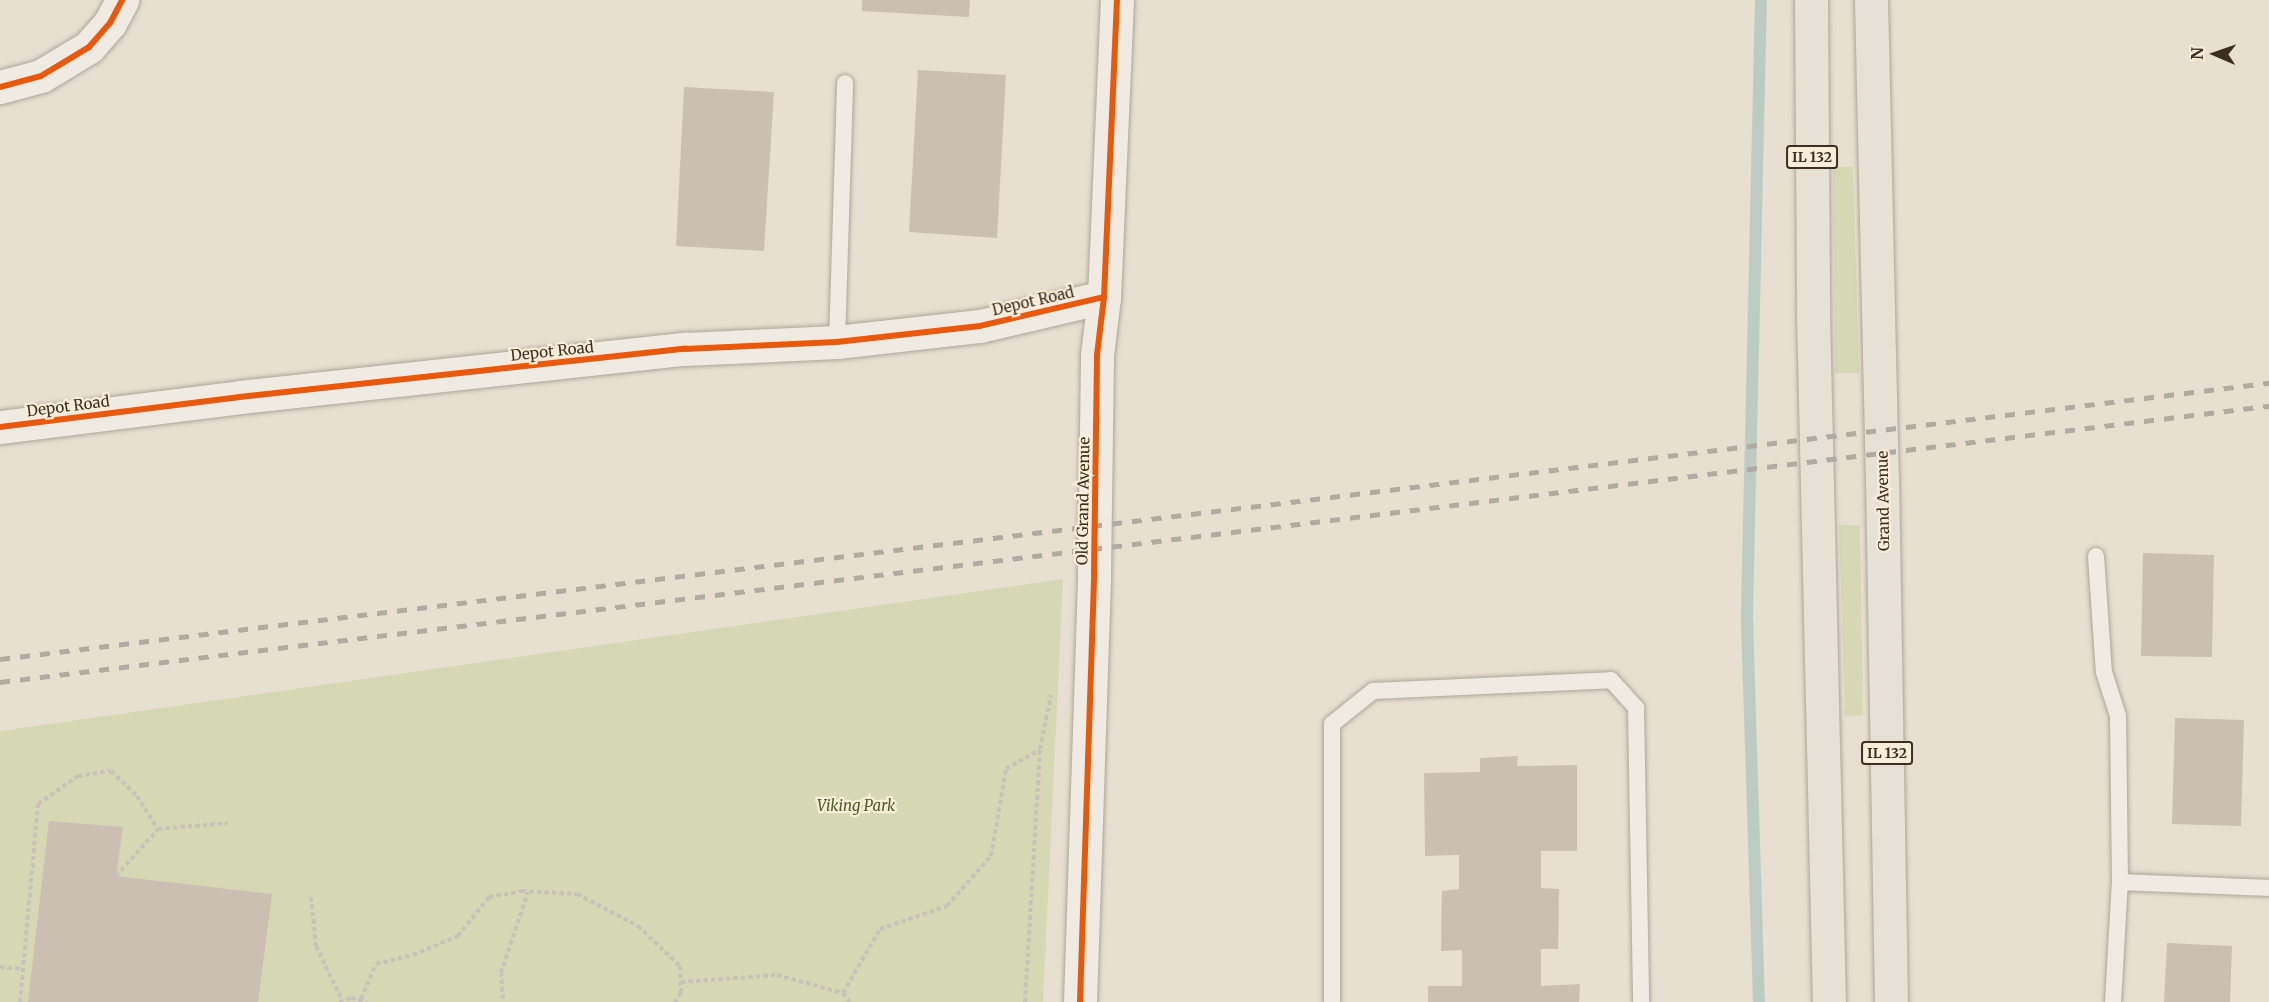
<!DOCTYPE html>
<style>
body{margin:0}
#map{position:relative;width:2269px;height:1002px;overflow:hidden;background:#e7e0d1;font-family:Merriweather,serif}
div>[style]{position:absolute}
.green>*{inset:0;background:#d6d7b3}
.stream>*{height:12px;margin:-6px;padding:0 6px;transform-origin:6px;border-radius:6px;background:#bcccc2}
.building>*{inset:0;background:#cbbfb2}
.path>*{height:4px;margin-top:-2px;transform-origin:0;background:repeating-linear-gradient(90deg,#c8c2b9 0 4.5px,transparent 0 7.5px)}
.roads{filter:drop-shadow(0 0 2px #ada599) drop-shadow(0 0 2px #ada599)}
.service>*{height:16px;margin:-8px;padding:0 8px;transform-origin:8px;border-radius:8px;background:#efebe3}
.minor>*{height:33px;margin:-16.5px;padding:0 16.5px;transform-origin:16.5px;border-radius:16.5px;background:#efebe3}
.primary>*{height:33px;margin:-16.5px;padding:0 16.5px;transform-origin:16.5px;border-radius:16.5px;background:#e6e1d4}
.rail>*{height:4.5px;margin-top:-2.25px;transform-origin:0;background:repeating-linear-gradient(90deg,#afaaa2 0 10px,transparent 0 20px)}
.cycleway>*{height:6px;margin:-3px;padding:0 3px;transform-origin:3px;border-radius:3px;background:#e8590c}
span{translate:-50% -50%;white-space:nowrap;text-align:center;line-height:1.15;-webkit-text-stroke:4.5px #f7eed8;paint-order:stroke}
.shield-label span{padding:2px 4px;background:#f7eed8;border:2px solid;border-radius:4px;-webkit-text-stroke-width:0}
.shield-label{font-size:14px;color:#3d2e20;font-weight:700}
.street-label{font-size:15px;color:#3d2e20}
.park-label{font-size:15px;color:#4d5a26;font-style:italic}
.north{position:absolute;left:2185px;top:24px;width:60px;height:60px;-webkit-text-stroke:4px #f7eed8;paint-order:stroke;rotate:272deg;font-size:16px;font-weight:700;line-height:24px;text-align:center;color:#3d2e20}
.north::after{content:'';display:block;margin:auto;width:21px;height:27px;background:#3d2e20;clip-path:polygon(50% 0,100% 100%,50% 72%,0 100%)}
</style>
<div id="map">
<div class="green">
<div style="clip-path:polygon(1833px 167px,1853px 167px,1859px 373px,1835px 373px)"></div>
<div style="clip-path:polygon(1839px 525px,1860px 525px,1863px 715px,1845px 717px)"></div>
<div style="clip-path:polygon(1063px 579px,1043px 1002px,0 1002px,0 731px)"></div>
</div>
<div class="stream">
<div style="left:1759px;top:1002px;width:391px;rotate:-91.8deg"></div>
<div style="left:1747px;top:611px;width:611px;rotate:-88.69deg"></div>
</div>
<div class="building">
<div style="clip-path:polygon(862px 0,970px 0,969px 17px,862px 11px)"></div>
<div style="clip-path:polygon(918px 70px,1006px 75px,997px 238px,909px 232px)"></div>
<div style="clip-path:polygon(684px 87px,774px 92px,764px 251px,676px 246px)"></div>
<div style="clip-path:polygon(2143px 553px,2214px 555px,2212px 657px,2141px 656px)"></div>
<div style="clip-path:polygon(2175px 718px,2244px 720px,2241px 826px,2172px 824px)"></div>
<div style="clip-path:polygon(1518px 756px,1517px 766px,1577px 765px,1577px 851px,1541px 851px,1541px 888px,1559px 889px,1558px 949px,1541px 949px,1541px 986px,1580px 984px,1579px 1002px,1428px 1002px,1428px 986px,1462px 986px,1462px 950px,1441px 951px,1442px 891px,1459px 889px,1459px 855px,1425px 856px,1424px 773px,1480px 772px,1480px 758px)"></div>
<div style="clip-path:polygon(49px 821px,123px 827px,116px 876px,272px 894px,258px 1002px,28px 1002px)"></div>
<div style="clip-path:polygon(2167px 943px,2232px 946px,2230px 1002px,2164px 1002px)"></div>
</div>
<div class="path">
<div style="left:116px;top:876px;width:63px;rotate:-48.2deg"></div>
<div style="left:311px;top:897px;width:49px;rotate:84.2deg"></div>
<div style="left:316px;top:946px;width:60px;rotate:64.3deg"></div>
<div style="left:0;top:967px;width:23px;rotate:5deg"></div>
<div style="left:681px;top:982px;width:96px;rotate:-4.2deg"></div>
<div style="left:777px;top:975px;width:68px;rotate:15.3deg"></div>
<div style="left:843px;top:993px;width:11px;rotate:52deg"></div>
<div style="left:843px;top:993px;width:74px;rotate:-60deg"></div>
<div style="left:880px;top:929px;width:71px;rotate:-18.9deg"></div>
<div style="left:947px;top:906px;width:67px;rotate:-48.7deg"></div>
<div style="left:991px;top:856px;width:88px;rotate:-80.2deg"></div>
<div style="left:1006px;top:769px;width:39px;rotate:-30deg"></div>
<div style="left:361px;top:999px;width:38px;rotate:-67deg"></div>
<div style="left:376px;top:964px;width:38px;rotate:-14deg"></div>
<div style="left:413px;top:955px;width:49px;rotate:-22.9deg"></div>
<div style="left:458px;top:936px;width:50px;rotate:-51.5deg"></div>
<div style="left:489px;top:897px;width:34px;rotate:-10deg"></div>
<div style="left:522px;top:891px;width:55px;rotate:3.1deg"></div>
<div style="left:577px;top:894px;width:69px;rotate:27.7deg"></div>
<div style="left:638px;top:926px;width:58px;rotate:43.6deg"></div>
<div style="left:680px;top:966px;width:27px;rotate:88deg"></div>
<div style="left:681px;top:993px;width:11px;rotate:124deg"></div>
<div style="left:503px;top:999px;width:26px;rotate:-94deg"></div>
<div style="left:501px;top:973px;width:85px;rotate:-71.6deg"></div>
<div style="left:20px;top:1002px;width:199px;rotate:-84.8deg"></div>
<div style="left:38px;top:804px;width:49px;rotate:-35deg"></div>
<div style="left:78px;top:776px;width:33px;rotate:-9deg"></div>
<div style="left:111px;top:771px;width:36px;rotate:44deg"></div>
<div style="left:137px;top:796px;width:39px;rotate:58deg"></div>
<div style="left:158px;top:829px;width:70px;rotate:-4.9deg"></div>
<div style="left:339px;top:1002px;width:13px;rotate:-18deg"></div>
<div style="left:351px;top:998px;width:16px;rotate:15deg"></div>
<div style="left:1025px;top:1002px;width:253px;rotate:-86.6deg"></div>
<div style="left:1040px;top:749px;width:55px;rotate:-78.5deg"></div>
</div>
<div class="roads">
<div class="service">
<div style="left:837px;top:342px;width:259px;rotate:-88.2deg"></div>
<div style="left:2096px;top:556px;width:116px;rotate:86.1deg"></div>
<div style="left:2104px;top:672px;width:46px;rotate:72.3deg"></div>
<div style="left:2118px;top:716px;width:166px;rotate:89.3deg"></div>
<div style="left:2120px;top:882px;width:149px;rotate:2.3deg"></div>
<div style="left:1332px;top:1002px;width:278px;rotate:-90deg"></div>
<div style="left:1332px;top:724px;width:53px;rotate:-38.8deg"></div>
<div style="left:1373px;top:691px;width:238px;rotate:-2.6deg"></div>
<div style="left:1611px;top:680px;width:38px;rotate:48deg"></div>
<div style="left:1636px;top:708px;width:294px;rotate:89deg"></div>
<div style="left:2113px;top:1002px;width:120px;rotate:-86.7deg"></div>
</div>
<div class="minor">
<div style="left:0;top:87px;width:42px;rotate:-15deg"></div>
<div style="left:41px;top:76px;width:56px;rotate:-31.1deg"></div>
<div style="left:89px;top:47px;width:32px;rotate:-49deg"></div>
<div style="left:110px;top:23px;width:26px;rotate:-62deg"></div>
<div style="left:0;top:427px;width:242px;rotate:-7.1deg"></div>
<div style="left:240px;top:397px;width:448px;rotate:-6.2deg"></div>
<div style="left:685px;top:349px;width:152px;rotate:-2.6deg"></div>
<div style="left:837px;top:342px;width:144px;rotate:-6.4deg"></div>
<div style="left:980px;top:326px;width:127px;rotate:-13.2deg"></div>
<div style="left:1080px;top:1002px;width:429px;rotate:-88.1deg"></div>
<div style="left:1094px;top:573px;width:218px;rotate:-89.2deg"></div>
<div style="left:1097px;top:355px;width:58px;rotate:-83.1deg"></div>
<div style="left:1104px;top:297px;width:297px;rotate:-87.5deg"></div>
</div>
<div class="primary">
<div style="left:1811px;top:0;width:314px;rotate:89.6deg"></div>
<div style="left:1813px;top:314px;width:688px;rotate:88.67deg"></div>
<div style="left:1871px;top:0;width:477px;rotate:88.7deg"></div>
<div style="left:1882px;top:477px;width:525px;rotate:89.02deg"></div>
</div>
</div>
<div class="rail">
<div style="left:0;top:659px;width:2286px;rotate:-6.94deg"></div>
<div style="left:0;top:682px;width:2286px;rotate:-6.94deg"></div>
</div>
<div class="cycleway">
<div style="left:0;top:87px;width:42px;rotate:-15deg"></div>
<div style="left:41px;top:76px;width:56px;rotate:-31.1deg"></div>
<div style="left:89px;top:47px;width:32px;rotate:-49deg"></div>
<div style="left:110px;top:23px;width:26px;rotate:-62deg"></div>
<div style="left:0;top:427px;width:242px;rotate:-7.1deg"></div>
<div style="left:240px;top:397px;width:448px;rotate:-6.2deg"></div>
<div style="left:685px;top:349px;width:152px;rotate:-2.6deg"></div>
<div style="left:837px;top:342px;width:144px;rotate:-6.4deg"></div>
<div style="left:980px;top:326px;width:127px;rotate:-13.2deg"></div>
<div style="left:1080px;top:1002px;width:429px;rotate:-88.1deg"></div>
<div style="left:1094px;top:573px;width:218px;rotate:-89.2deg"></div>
<div style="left:1097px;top:355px;width:58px;rotate:-83.1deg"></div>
<div style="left:1104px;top:297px;width:297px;rotate:-87.5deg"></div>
</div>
<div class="shield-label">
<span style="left:1812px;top:157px">IL 132</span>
<span style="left:1887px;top:753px">IL 132</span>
</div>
<div class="street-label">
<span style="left:1033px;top:301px;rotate:-13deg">Depot Road</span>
<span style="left:552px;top:351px;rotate:-6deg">Depot Road</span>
<span style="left:68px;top:406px;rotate:-7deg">Depot Road</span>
<span style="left:1083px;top:501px;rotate:-89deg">Old Grand Avenue</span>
<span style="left:1883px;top:501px;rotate:-91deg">Grand Avenue</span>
</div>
<div class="park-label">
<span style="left:856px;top:806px">Viking Park</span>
</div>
<div class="north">N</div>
</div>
